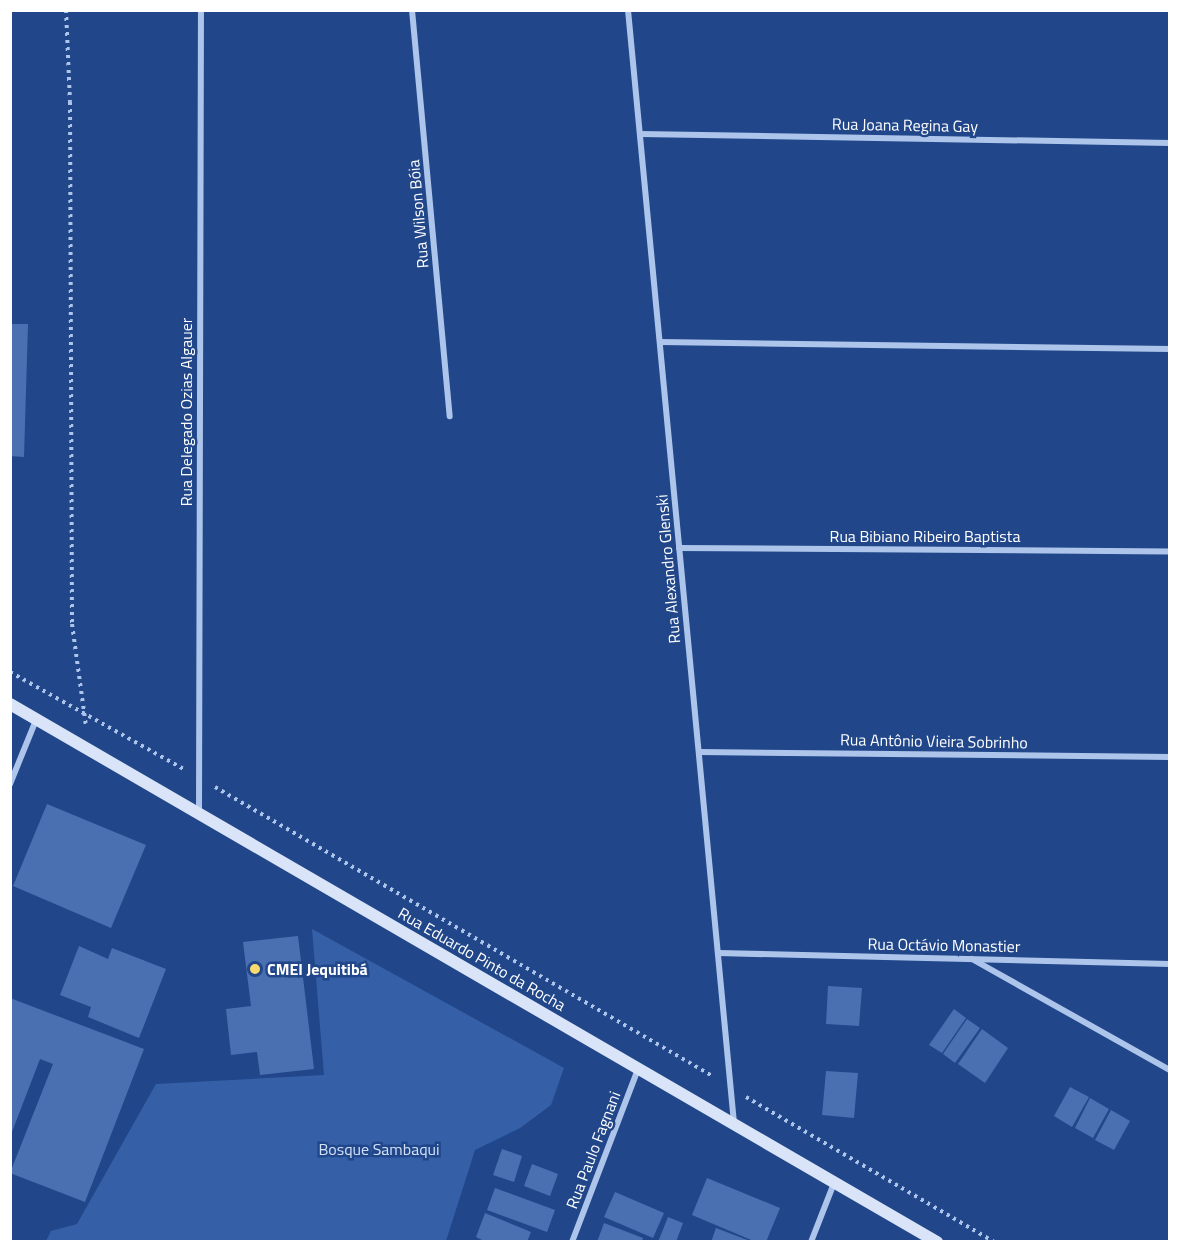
<!DOCTYPE html>
<meta charset="utf-8">
<style>
body{margin:0}
#map{position:relative;width:1180px;height:1252px;overflow:hidden;background:#21478a;font-family:"Titillium Web",sans-serif}
div>[style]{position:absolute}
.green>*{inset:0;background:#3560a8}
.building>*{inset:0;background:#4a70b2}
.path>*{height:4px;margin-top:-2px;transform-origin:0;background:repeating-linear-gradient(90deg,#adc5eb 0 3px,transparent 0 7.5px)}
.minor>*{height:6px;margin:-3px;padding:0 3px;transform-origin:3px;border-radius:3px;background:#adc5eb}
.secondary>*{height:12px;margin:-6px;padding:0 6px;transform-origin:6px;border-radius:6px;background:#d9e4f8}
.dots>*{width:16px;height:16px;translate:-50% -50%;box-sizing:border-box;border:3px solid #21478a;border-radius:50%}
span{translate:-50% -50%;white-space:nowrap;text-align:center;line-height:1.15;-webkit-text-stroke:5px #21478a;paint-order:stroke}
.street-label{font-size:16px;color:#fff}
.poi-label{font-size:16px;color:#fff;font-weight:700}
.left{translate:0 -50%;text-align:left}
.park-label{font-size:16px;color:#d2e1f8}
.frame{position:absolute;inset:0;border:12px solid #fff;pointer-events:none}
</style>
<div id="map">
<div class="green">
<div style="clip-path:polygon(312px 929px,564px 1068px,551px 1105px,520px 1128px,475px 1150px,446px 1241px,46px 1241px,51px 1231px,77px 1224px,156px 1084px,324px 1075px)"></div>
</div>
<div class="building">
<div style="clip-path:polygon(10px 324px,28px 324px,24px 457px,10px 456px)"></div>
<div style="clip-path:polygon(47px 804px,146px 845px,111px 928px,13px 886px)"></div>
<div style="clip-path:polygon(298px 936px,314px 1069px,260px 1075px,257px 1052px,231px 1055px,226px 1009px,251px 1006px,243px 942px)"></div>
<div style="clip-path:polygon(79px 946px,108px 959px,112px 948px,166px 969px,139px 1038px,88px 1017px,91px 1007px,60px 995px)"></div>
<div style="clip-path:polygon(828px 986px,862px 988px,859px 1026px,826px 1024px)"></div>
<div style="clip-path:polygon(10px 998px,144px 1049px,85px 1202px,10px 1173px,53px 1064px,40px 1059px,10px 1137px)"></div>
<div style="clip-path:polygon(954px 1009px,966px 1018px,942px 1053px,929px 1045px)"></div>
<div style="clip-path:polygon(967px 1019px,980px 1028px,955px 1063px,943px 1054px)"></div>
<div style="clip-path:polygon(982px 1029px,1008px 1048px,985px 1083px,958px 1064px)"></div>
<div style="clip-path:polygon(826px 1071px,858px 1073px,854px 1118px,822px 1115px)"></div>
<div style="clip-path:polygon(1070px 1087px,1089px 1097px,1072px 1127px,1054px 1116px)"></div>
<div style="clip-path:polygon(1090px 1098px,1109px 1109px,1093px 1138px,1075px 1128px)"></div>
<div style="clip-path:polygon(1111px 1110px,1130px 1121px,1114px 1150px,1095px 1140px)"></div>
<div style="clip-path:polygon(502px 1149px,522px 1156px,514px 1182px,493px 1175px)"></div>
<div style="clip-path:polygon(532px 1164px,558px 1174px,550px 1196px,524px 1186px)"></div>
<div style="clip-path:polygon(707px 1178px,780px 1208px,766px 1242px,756px 1242px,692px 1215px)"></div>
<div style="clip-path:polygon(495px 1188px,555px 1210px,547px 1232px,487px 1210px)"></div>
<div style="clip-path:polygon(615px 1192px,664px 1213px,653px 1238px,604px 1217px)"></div>
<div style="clip-path:polygon(485px 1213px,531px 1232px,527px 1242px,486px 1242px,476px 1237px)"></div>
<div style="clip-path:polygon(668px 1217px,683px 1223px,676px 1242px,658px 1242px)"></div>
<div style="clip-path:polygon(604px 1223px,643px 1238px,642px 1242px,597px 1242px)"></div>
<div style="clip-path:polygon(716px 1228px,750px 1241px,750px 1242px,711px 1242px)"></div>
</div>
<div class="path">
<div style="left:66px;top:10px;width:92px;rotate:87.5deg"></div>
<div style="left:70px;top:102px;width:522px;rotate:89.78deg"></div>
<div style="left:72px;top:624px;width:103px;rotate:82.2deg"></div>
<div style="left:10px;top:672px;width:201px;rotate:29.2deg"></div>
<div style="left:215px;top:787px;width:577px;rotate:30.16deg"></div>
<div style="left:746px;top:1097px;width:287px;rotate:30.3deg"></div>
</div>
<div class="minor">
<div style="left:412px;top:10px;width:408px;rotate:84.7deg"></div>
<div style="left:628px;top:10px;width:1119px;rotate:84.56deg"></div>
<div style="left:640px;top:134px;width:530px;rotate:0.97deg"></div>
<div style="left:660px;top:342px;width:510px;rotate:0.79deg"></div>
<div style="left:679px;top:548px;width:491px;rotate:0.4deg"></div>
<div style="left:699px;top:752px;width:471px;rotate:0.6deg"></div>
<div style="left:10px;top:784px;width:69px;rotate:-67.9deg"></div>
<div style="left:199px;top:813px;width:803px;rotate:-89.86deg"></div>
<div style="left:718px;top:953px;width:452px;rotate:1.4deg"></div>
<div style="left:972px;top:959px;width:227px;rotate:29.3deg"></div>
<div style="left:572px;top:1242px;width:185px;rotate:-69.1deg"></div>
<div style="left:811px;top:1242px;width:63px;rotate:-68.7deg"></div>
</div>
<div class="secondary">
<div style="left:10px;top:704px;width:1072px;rotate:30.13deg"></div>
</div>
<div class="dots">
<div style="left:255px;top:969px;background:#f8da6e"></div>
</div>
<div class="street-label">
<span style="left:905px;top:125px;rotate:1deg">Rua Joana Regina Gay</span>
<span style="left:418px;top:214px;rotate:-95deg">Rua Wilson Bóia</span>
<span style="left:186px;top:412px;rotate:-90deg">Rua Delegado Ozias Algauer</span>
<span style="left:925px;top:536px">Rua Bibiano Ribeiro Baptista</span>
<span style="left:668px;top:569px;rotate:-95deg">Rua Alexandro Glenski</span>
<span style="left:934px;top:741px;rotate:1deg">Rua Antônio Vieira Sobrinho</span>
<span style="left:944px;top:945px;rotate:1deg">Rua Octávio Monastier</span>
<span style="left:482px;top:959px;rotate:30deg">Rua Eduardo Pinto da Rocha</span>
<span style="left:593px;top:1150px;rotate:-69deg">Rua Paulo Fagnani</span>
</div>
<div class="poi-label">
<span class="left" style="left:267px;top:969px">CMEI Jequitibá</span>
</div>
<div class="park-label">
<span style="left:379px;top:1149px">Bosque Sambaqui</span>
</div>
<div class="frame"></div>
</div>
